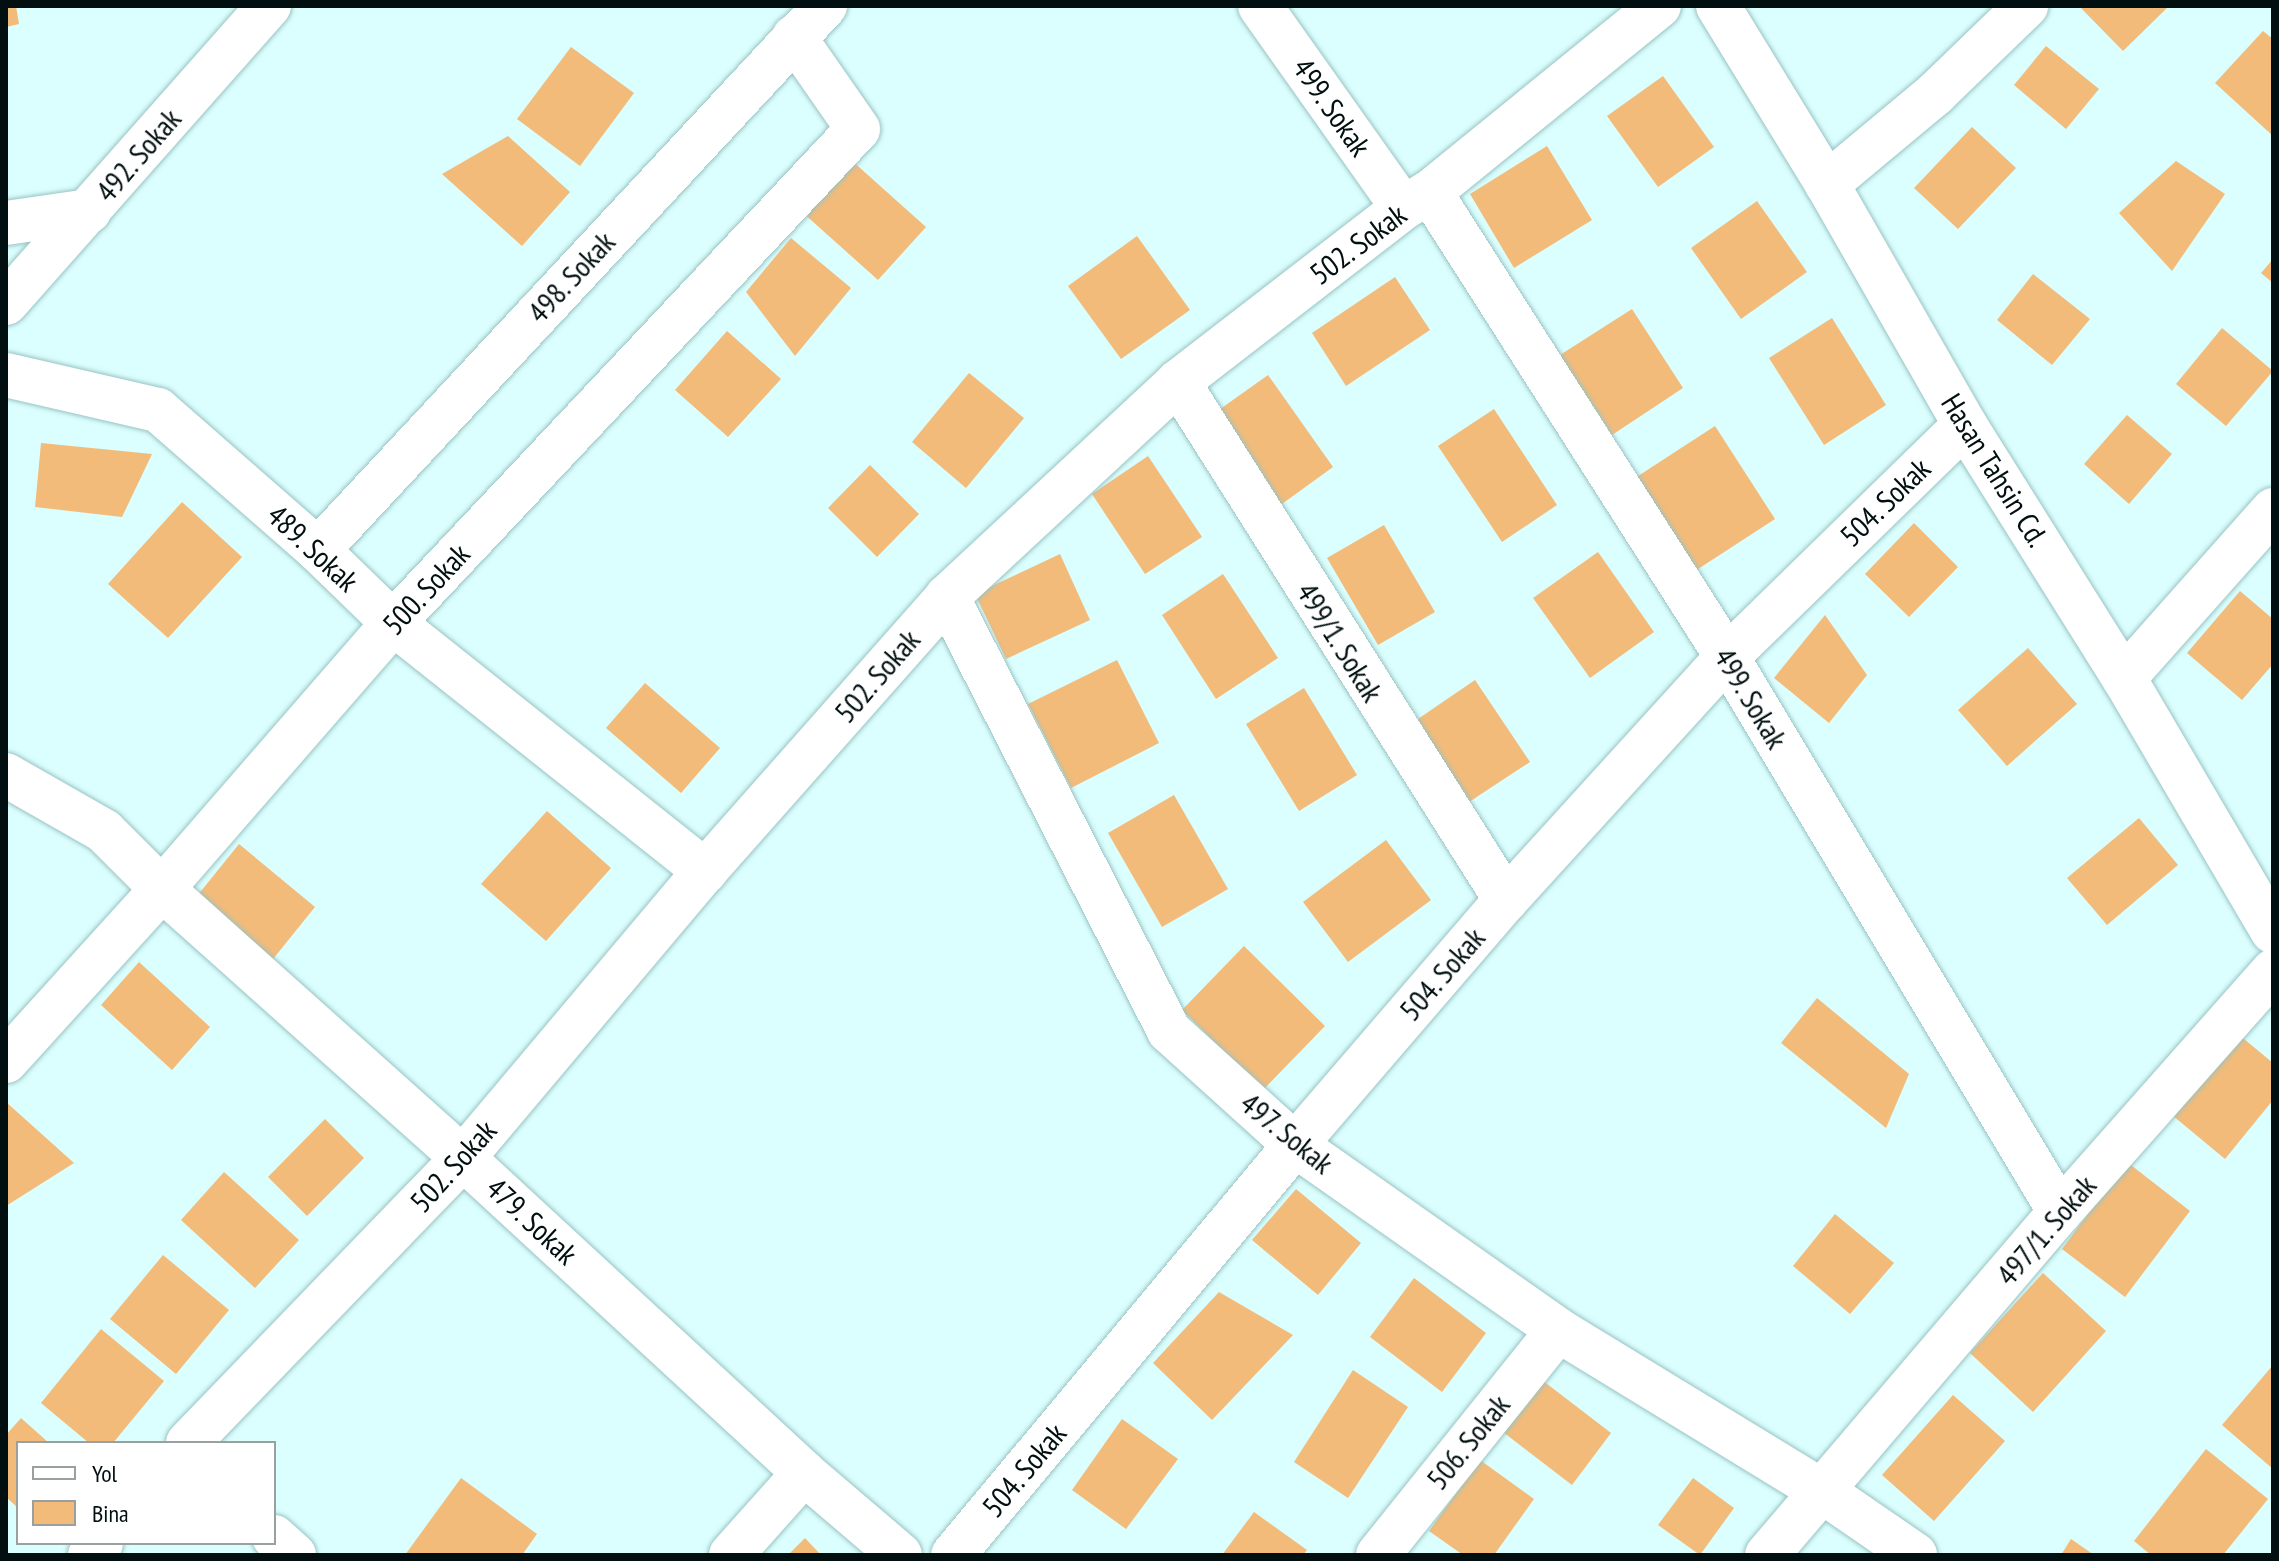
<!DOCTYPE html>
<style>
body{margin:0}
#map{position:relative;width:2279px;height:1561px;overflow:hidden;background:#dbfefe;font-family:"PT Sans Narrow",sans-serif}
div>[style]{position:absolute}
.building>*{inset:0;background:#f2bb7a}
.roads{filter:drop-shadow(0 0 2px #99c3c3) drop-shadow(0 0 2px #99c3c3)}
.minor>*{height:44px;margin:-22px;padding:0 22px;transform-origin:22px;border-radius:22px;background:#fff}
.tertiary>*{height:44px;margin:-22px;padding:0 22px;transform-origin:22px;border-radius:22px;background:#fff}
span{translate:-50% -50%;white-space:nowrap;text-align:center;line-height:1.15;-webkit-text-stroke:7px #fff;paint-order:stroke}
.street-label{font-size:30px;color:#020f10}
.frame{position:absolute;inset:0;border:8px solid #020f10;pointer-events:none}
.legend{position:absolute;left:16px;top:1441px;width:260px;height:104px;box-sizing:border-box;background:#fff;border:2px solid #9a9f9f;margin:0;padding:10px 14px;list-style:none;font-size:24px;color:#020f10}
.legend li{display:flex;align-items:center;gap:16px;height:40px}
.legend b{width:40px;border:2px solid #9a9f9f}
</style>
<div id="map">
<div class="building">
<div style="clip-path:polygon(6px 6px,16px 6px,19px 24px,6px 27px)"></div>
<div style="clip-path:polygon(2079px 6px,2169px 6px,2123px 51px)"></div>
<div style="clip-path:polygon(2263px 31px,2273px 39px,2273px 136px,2215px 83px)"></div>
<div style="clip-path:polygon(2046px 46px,2099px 89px,2066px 129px,2014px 85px)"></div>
<div style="clip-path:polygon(571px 47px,634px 93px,580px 166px,517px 119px)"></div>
<div style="clip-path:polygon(1663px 76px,1714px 147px,1658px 187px,1607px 116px)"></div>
<div style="clip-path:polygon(1972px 127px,2016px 168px,1958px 229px,1914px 188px)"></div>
<div style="clip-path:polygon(508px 136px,570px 192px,522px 246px,442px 174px)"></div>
<div style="clip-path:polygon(1547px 146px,1592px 220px,1514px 268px,1470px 194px)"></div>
<div style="clip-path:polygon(850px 159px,926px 227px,878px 280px,802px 212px)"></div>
<div style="clip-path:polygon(2176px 161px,2225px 194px,2172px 271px,2119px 213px)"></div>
<div style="clip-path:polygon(1757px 201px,1807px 272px,1741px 319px,1691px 248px)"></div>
<div style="clip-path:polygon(1137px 236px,1190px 310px,1121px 359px,1068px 286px)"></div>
<div style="clip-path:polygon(791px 238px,851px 288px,795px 356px,746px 292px)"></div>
<div style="clip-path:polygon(2273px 259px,2273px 283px,2261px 273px)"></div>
<div style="clip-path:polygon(2033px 274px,2090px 319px,2052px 365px,1997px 320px)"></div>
<div style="clip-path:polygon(1395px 277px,1430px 330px,1346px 386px,1312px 333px)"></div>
<div style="clip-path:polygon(1632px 309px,1683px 388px,1612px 435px,1560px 355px)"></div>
<div style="clip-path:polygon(1832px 318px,1886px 405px,1824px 445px,1769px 358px)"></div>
<div style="clip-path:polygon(2222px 328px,2273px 371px,2226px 426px,2176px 384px)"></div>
<div style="clip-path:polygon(727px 331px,781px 379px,728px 437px,675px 390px)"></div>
<div style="clip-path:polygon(969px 373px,1024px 418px,966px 488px,912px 442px)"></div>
<div style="clip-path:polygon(1268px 375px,1333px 467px,1275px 509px,1209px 417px)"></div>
<div style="clip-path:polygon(1494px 409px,1557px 505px,1502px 542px,1438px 446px)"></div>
<div style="clip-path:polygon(2127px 415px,2172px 454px,2129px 504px,2084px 464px)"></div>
<div style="clip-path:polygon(1715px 426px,1775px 519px,1695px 571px,1635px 478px)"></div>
<div style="clip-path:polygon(41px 443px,152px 454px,122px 517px,35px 507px)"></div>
<div style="clip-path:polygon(1148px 456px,1202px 537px,1145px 574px,1092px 494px)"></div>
<div style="clip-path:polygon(870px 465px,919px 514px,877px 557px,828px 508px)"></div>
<div style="clip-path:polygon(182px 502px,242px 557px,168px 638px,108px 584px)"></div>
<div style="clip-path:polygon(1914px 523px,1958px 567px,1909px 617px,1865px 574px)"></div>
<div style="clip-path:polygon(1384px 525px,1435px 612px,1378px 645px,1327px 558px)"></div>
<div style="clip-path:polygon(1598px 552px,1654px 632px,1590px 678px,1533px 598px)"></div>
<div style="clip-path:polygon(1060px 554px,1090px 620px,1006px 659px,975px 594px)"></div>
<div style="clip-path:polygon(1223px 574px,1278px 658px,1216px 699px,1162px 615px)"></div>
<div style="clip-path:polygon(2240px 591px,2273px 619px,2273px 664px,2242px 700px,2187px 653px)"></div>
<div style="clip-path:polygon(1825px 615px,1867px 675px,1829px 723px,1774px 678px)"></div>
<div style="clip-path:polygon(2028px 648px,2077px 704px,2007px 766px,1958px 710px)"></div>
<div style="clip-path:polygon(1117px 660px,1159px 743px,1071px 788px,1028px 704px)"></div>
<div style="clip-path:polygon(1475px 680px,1530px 762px,1469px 802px,1415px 721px)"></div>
<div style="clip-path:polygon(645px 683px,720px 748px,681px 793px,606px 728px)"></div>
<div style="clip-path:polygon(1304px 688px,1357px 775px,1299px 811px,1246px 724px)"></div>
<div style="clip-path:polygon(1174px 795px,1228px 889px,1162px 927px,1108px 833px)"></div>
<div style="clip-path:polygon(547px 811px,611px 868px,546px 941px,481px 884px)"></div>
<div style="clip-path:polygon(2139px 818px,2178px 865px,2107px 925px,2067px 878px)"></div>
<div style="clip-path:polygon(1386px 840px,1431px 900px,1348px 962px,1303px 902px)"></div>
<div style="clip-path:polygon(239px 844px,315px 907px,269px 964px,193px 901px)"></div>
<div style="clip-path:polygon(1244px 946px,1325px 1026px,1263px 1090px,1182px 1010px)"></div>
<div style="clip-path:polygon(139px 962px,210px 1027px,172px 1070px,101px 1005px)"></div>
<div style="clip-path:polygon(1817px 998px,1909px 1074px,1886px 1128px,1781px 1043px)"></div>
<div style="clip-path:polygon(2238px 1034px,2273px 1063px,2273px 1100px,2225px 1159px,2172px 1115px)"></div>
<div style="clip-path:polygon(6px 1102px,74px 1163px,6px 1206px)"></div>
<div style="clip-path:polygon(325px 1119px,364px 1158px,307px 1216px,268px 1177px)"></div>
<div style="clip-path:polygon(2127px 1162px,2190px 1211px,2125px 1297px,2062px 1249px)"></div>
<div style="clip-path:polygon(224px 1172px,299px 1240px,255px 1288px,181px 1220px)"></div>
<div style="clip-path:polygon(1296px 1189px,1361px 1243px,1318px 1295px,1252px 1240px)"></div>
<div style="clip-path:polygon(1835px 1214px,1894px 1263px,1850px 1314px,1793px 1266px)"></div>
<div style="clip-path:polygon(163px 1255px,229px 1310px,176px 1374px,110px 1319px)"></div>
<div style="clip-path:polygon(2043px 1273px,2106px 1331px,2033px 1412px,1970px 1353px)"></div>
<div style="clip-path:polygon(1414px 1278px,1486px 1333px,1442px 1392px,1370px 1337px)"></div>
<div style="clip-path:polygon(1219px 1292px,1293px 1335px,1212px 1420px,1153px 1363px)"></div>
<div style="clip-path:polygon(101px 1329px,164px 1381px,113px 1443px,89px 1443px,41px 1403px)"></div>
<div style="clip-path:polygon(2273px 1365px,2273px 1469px,2222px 1425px)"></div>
<div style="clip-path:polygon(1353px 1370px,1408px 1407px,1348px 1498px,1294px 1462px)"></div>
<div style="clip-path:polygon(1542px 1380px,1611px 1433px,1572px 1485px,1503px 1432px)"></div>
<div style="clip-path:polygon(1953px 1395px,2005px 1441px,1934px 1521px,1882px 1475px)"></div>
<div style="clip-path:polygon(21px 1418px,49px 1443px,18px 1443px,18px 1508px,6px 1497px,6px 1435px)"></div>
<div style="clip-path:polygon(1122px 1419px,1178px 1459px,1126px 1529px,1072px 1490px)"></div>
<div style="clip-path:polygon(2206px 1449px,2268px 1499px,2223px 1555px,2151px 1555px,2134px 1541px)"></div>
<div style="clip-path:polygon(1480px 1460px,1534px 1499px,1494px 1555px,1463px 1555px,1429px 1531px)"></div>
<div style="clip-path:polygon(461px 1478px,537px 1534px,522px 1555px,405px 1555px)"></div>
<div style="clip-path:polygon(1693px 1478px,1734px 1508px,1700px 1555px,1658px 1525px)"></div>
<div style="clip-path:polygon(1254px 1512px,1307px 1550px,1303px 1555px,1222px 1555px)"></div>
<div style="clip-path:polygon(805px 1538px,821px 1555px,788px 1555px)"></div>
<div style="clip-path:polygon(2071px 1539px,2094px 1555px,2061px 1555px)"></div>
</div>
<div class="roads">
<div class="minor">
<div style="left:1260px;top:6px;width:247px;rotate:54.7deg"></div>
<div style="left:1827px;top:184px;width:141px;rotate:-39.8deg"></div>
<div style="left:1935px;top:94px;width:127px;rotate:-44deg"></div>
<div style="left:1430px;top:192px;width:552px;rotate:57.43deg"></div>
<div style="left:1727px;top:657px;width:647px;rotate:59.04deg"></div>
<div style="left:6px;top:223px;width:84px;rotate:-8.2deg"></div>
<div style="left:6px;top:303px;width:397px;rotate:-48.5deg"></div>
<div style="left:6px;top:375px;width:156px;rotate:13deg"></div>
<div style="left:158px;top:410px;width:213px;rotate:41.2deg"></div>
<div style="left:318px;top:550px;width:105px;rotate:44.2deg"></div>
<div style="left:393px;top:623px;width:399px;rotate:38.5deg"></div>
<div style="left:1178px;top:382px;width:613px;rotate:57.66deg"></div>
<div style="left:318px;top:550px;width:744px;rotate:-47.02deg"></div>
<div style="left:947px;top:597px;width:487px;rotate:62.9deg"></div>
<div style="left:1169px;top:1031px;width:170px;rotate:42.1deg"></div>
<div style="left:1295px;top:1145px;width:322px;rotate:35.1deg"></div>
<div style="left:1558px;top:1330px;width:309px;rotate:31.4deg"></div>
<div style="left:1822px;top:1491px;width:113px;rotate:34.5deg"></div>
<div style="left:2124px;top:678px;width:225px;rotate:-48.4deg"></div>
<div style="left:6px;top:775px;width:113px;rotate:29.7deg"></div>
<div style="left:104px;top:831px;width:82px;rotate:45deg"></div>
<div style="left:162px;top:889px;width:404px;rotate:41.8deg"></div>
<div style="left:463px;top:1158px;width:464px;rotate:42.7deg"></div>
<div style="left:804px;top:1473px;width:126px;rotate:40.5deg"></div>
<div style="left:6px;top:1061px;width:232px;rotate:-47.8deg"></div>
<div style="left:162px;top:889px;width:352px;rotate:-49deg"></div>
<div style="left:393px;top:623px;width:678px;rotate:-46.73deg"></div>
<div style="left:858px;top:129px;width:112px;rotate:-124.8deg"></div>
<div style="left:188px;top:1443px;width:396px;rotate:-46deg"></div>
<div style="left:463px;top:1158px;width:375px;rotate:-49.9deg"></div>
<div style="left:705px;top:871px;width:366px;rotate:-48.5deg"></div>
<div style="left:947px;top:597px;width:316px;rotate:-42.9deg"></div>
<div style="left:1178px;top:382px;width:284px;rotate:-37.7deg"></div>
<div style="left:1403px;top:208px;width:31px;rotate:-31deg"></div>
<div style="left:1430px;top:192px;width:295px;rotate:-39.1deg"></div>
<div style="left:274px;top:1537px;width:27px;rotate:42deg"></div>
<div style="left:90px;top:1555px;width:16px;rotate:-47deg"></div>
<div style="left:731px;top:1555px;width:110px;rotate:-48.3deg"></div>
<div style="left:953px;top:1555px;width:534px;rotate:-50.17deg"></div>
<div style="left:1295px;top:1145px;width:323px;rotate:-49.3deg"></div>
<div style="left:1506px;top:900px;width:328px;rotate:-47.7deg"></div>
<div style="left:1727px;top:657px;width:332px;rotate:-44.3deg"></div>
<div style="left:1378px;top:1555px;width:288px;rotate:-51.3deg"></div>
<div style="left:1767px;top:1555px;width:451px;rotate:-49.5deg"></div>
<div style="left:2060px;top:1212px;width:322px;rotate:-48.5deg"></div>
</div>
<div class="tertiary">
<div style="left:1718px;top:6px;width:209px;rotate:58.5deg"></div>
<div style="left:1827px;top:184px;width:278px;rotate:60.2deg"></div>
<div style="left:1965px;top:425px;width:299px;rotate:57.9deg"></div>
<div style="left:2124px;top:678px;width:294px;rotate:59.6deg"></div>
</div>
</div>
<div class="street-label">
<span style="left:1332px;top:107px;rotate:55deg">499. Sokak</span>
<span style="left:138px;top:155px;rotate:-49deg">492. Sokak</span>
<span style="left:1358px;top:244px;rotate:-37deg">502. Sokak</span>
<span style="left:571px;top:277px;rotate:-47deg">498. Sokak</span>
<span style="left:1995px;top:470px;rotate:58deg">Hasan Tahsin Cd.</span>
<span style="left:1885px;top:502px;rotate:-44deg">504. Sokak</span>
<span style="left:313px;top:548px;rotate:43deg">489. Sokak</span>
<span style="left:426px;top:589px;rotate:-47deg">500. Sokak</span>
<span style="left:1340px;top:642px;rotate:58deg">499/1. Sokak</span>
<span style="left:877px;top:676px;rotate:-49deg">502. Sokak</span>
<span style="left:1751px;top:698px;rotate:59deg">499. Sokak</span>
<span style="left:1442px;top:974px;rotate:-49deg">504. Sokak</span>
<span style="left:1287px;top:1133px;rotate:39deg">497. Sokak</span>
<span style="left:453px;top:1166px;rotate:-48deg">502. Sokak</span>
<span style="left:532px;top:1221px;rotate:43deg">479. Sokak</span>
<span style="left:2046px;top:1230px;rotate:-49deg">497/1. Sokak</span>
<span style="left:1468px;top:1442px;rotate:-51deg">506. Sokak</span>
<span style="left:1024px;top:1470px;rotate:-50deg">504. Sokak</span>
</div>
<div class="frame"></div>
<ul class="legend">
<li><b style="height:10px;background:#fff"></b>Yol</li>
<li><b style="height:22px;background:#f2bb7a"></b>Bina</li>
</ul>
</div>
